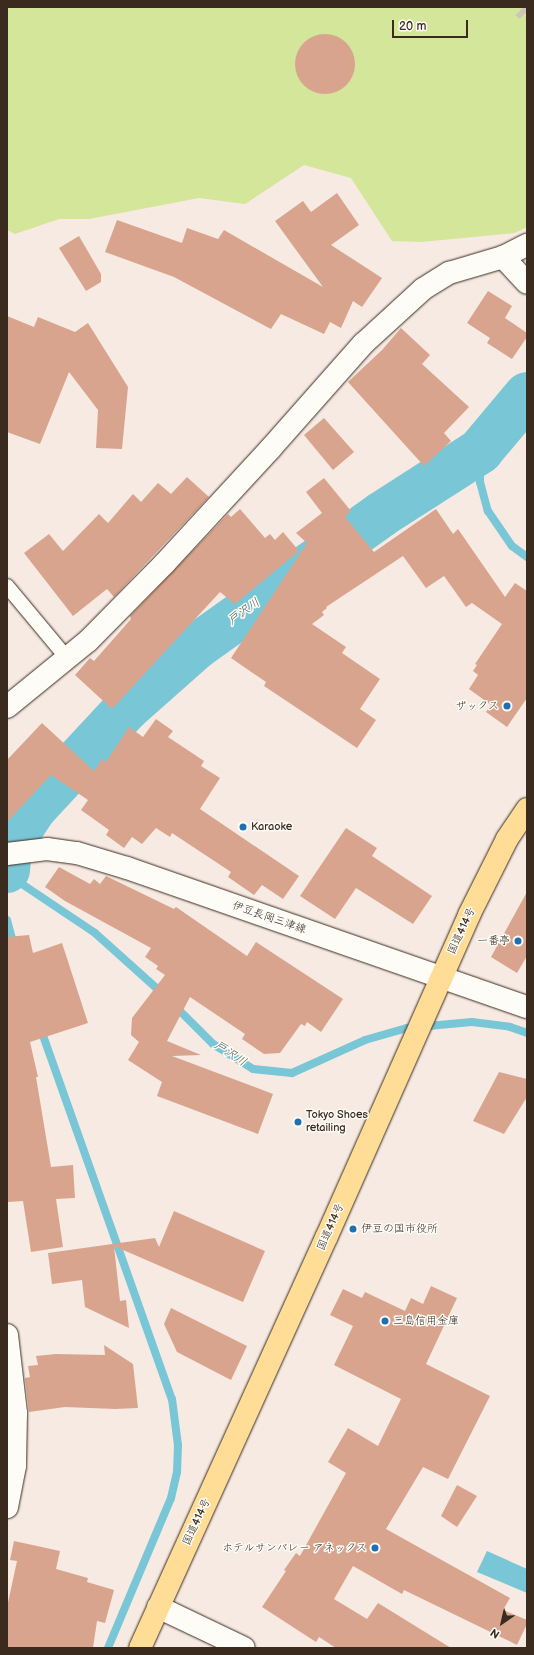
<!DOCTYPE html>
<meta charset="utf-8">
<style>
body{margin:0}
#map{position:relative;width:534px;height:1655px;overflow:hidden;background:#f6eae2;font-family:"Balsamiq Sans","Klee One",sans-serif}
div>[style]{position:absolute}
.green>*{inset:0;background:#d3e69a}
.water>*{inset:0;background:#78c6d6}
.stream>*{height:8px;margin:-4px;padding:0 4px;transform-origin:4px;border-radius:4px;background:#78c6d6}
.river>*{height:46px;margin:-23px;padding:0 23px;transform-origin:23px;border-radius:23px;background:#78c6d6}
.building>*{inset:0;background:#d9a48e}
.round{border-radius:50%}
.motorway-tunnel>*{height:22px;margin-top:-11px;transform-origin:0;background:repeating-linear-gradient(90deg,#d1c4bb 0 22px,transparent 0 33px)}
.roads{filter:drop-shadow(0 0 1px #3b2a1e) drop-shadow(0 0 1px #3b2a1e)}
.service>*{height:14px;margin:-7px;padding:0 7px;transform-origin:7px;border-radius:7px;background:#fdfcf7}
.minor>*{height:22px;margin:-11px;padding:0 11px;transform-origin:11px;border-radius:11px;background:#fdfcf7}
.secondary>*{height:22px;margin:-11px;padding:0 11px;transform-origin:11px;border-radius:11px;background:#fdfcf7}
.trunk>*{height:22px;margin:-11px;padding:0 11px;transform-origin:11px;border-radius:11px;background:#ffdd96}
.dots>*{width:11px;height:11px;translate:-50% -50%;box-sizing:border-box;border:2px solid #fdfcf7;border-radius:50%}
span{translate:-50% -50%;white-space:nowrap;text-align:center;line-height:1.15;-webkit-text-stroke:3px #fdfcf7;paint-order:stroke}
.poi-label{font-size:11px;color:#3b2a1e}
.right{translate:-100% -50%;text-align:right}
.left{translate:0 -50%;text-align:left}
.street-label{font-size:11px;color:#3b2a1e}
.water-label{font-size:12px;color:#4d5955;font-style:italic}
.frame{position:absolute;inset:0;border:8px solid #3b2a1e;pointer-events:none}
.north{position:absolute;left:482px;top:1603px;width:40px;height:40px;-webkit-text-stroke:3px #fdfcf7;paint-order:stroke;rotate:214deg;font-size:11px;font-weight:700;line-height:16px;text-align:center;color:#3b2a1e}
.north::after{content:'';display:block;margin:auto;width:14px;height:18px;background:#3b2a1e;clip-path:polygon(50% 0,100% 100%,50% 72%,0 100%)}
.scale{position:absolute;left:392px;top:20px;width:76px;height:18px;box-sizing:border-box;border:2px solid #3b2a1e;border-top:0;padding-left:5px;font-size:12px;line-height:14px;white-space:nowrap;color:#3b2a1e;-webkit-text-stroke:3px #fdfcf7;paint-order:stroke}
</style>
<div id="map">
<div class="green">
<div style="clip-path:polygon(7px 7px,527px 7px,527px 227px,515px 233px,421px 242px,392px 241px,351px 178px,304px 165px,245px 204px,199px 198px,89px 219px,59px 219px,15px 234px,7px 230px)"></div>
</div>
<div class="water">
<div style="clip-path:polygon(487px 1551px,527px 1569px,527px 1593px,477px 1572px)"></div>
</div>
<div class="stream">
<div style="left:480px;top:451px;width:31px;rotate:90deg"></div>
<div style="left:480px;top:482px;width:30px;rotate:75deg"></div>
<div style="left:488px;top:511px;width:42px;rotate:55.6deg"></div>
<div style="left:512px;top:546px;width:19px;rotate:36deg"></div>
<div style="left:7px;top:874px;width:106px;rotate:33.8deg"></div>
<div style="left:95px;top:933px;width:91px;rotate:41.9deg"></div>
<div style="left:7px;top:920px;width:27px;rotate:75deg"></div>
<div style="left:175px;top:1006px;width:54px;rotate:45deg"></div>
<div style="left:213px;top:1044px;width:47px;rotate:32deg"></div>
<div style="left:253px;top:1069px;width:39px;rotate:6deg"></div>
<div style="left:292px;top:1073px;width:80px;rotate:-24.3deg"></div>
<div style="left:365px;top:1040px;width:44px;rotate:-15.9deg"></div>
<div style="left:407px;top:1028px;width:65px;rotate:-5.3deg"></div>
<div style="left:472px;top:1022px;width:38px;rotate:7deg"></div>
<div style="left:510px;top:1027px;width:18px;rotate:19deg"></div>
<div style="left:40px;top:1027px;width:395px;rotate:70.5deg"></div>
<div style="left:172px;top:1399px;width:46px;rotate:82.6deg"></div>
<div style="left:178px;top:1445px;width:27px;rotate:92deg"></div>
<div style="left:177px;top:1472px;width:27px;rotate:103deg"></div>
<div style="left:171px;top:1498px;width:163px;rotate:112.8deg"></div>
</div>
<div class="river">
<div style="left:7px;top:870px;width:24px;rotate:-85deg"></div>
<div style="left:9px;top:846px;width:45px;rotate:-56.7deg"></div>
<div style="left:34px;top:808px;width:138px;rotate:-47.1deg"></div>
<div style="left:128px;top:707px;width:92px;rotate:-41.5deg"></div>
<div style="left:197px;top:646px;width:227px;rotate:-35.5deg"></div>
<div style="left:382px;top:514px;width:117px;rotate:-32.7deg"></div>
<div style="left:480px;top:451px;width:73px;rotate:-50deg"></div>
</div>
<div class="building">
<div class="round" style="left:295px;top:34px;width:60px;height:60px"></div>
<div style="clip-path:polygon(337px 193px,359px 225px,331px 245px,382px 278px,362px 307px,353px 301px,341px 328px,330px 322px,324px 334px,281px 314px,271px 329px,174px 277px,105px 252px,117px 220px,182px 243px,187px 228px,218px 239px,224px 230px,323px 287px,275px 221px,303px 201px,311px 212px)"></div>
<div style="clip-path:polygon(79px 236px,101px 274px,101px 282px,86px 291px,59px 248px)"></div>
<div style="clip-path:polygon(488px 291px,512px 306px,505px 318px,527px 333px,527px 337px,512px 359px,487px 343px,490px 338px,467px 323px)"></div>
<div style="clip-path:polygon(7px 316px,34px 327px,38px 317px,75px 332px,88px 323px,128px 387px,122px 449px,96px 448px,98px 410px,69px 372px,40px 444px,7px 432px)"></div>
<div style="clip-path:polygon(401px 328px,430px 355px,422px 364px,469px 407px,444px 433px,451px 441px,424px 466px,348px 382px,382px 350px)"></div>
<div style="clip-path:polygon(324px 418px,354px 452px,333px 470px,304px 435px)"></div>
<div style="clip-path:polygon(187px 477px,209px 497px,114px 597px,107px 589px,73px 616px,24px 553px,49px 534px,63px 551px,99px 514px,108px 523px,133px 494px,141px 502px,158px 483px,171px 494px)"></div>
<div style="clip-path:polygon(324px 478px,351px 511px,345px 517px,374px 552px,436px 509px,453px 534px,458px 529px,505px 597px,515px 583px,527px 591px,527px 698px,507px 727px,486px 712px,491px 705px,469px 689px,478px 675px,473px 671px,477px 665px,475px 664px,502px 624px,472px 603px,466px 607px,444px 576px,426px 588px,403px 556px,326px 607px,327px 608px,322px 612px,324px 615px,312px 624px,346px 647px,342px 653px,380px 679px,360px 709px,376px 720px,357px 748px,264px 686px,266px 682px,231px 658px,307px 543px,296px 533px,322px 513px,306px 492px)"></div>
<div style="clip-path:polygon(240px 509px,265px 538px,270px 534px,275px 540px,283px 532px,299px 551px,235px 604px,220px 592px,112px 709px,75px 675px,90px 658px,94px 661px,131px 619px,130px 616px,228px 514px,231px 517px)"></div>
<div style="clip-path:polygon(156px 719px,173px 731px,168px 737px,204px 761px,201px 766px,220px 778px,200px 809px,299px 876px,283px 899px,262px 885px,254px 895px,228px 877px,231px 872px,172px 833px,170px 837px,156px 828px,142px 844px,132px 837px,124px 848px,106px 835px,109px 830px,81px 810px,88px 800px,51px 775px,7px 822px,7px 760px,42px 723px,94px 771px,102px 759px,106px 762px,129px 727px,143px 737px)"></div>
<div style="clip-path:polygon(346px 828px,377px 848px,372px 856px,432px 896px,413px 924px,356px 888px,335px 919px,300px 896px)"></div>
<div style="clip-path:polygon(59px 867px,90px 884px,94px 879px,100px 884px,106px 876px,174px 909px,176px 907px,247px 956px,256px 942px,343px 999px,321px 1032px,307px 1022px,305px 1026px,301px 1024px,280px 1053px,264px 1054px,242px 1039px,245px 1034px,190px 997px,167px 1041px,201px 1055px,172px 1056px,273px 1094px,258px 1134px,157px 1096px,162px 1082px,128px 1060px,139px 1042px,131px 1035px,132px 1018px,165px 975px,156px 969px,158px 966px,145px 957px,151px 948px,65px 901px,45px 887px)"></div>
<div style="clip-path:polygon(527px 892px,527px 956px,517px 973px,491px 957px)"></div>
<div style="clip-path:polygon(29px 935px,33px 953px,62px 943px,88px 1023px,30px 1042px,38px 1077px,36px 1077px,51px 1167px,73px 1165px,75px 1198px,56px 1199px,63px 1247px,31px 1252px,23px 1201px,8px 1202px,7px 1186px,7px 937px)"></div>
<div style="clip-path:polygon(499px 1072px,527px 1079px,527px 1097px,504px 1134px,473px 1121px)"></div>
<div style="clip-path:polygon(174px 1211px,265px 1251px,243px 1302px,114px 1246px,120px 1301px,126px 1300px,129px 1328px,85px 1307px,82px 1280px,52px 1284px,48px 1253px,155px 1238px,159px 1247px)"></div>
<div style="clip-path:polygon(431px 1286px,457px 1298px,426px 1364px,490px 1396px,448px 1479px,423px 1467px,386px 1529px,510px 1598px,503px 1610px,527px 1620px,527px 1624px,517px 1645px,404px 1590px,402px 1594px,353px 1566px,334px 1599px,367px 1619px,378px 1603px,451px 1648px,336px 1648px,319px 1637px,316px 1642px,262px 1607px,286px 1571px,284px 1570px,296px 1553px,300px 1556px,346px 1473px,328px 1462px,348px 1428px,378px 1446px,401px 1399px,334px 1365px,353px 1326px,330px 1315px,343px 1289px,362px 1298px,365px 1292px,405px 1311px,411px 1298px,423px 1304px)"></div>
<div style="clip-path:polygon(171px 1308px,247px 1346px,231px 1380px,177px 1352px,164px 1324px)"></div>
<div style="clip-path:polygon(104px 1345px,133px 1364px,138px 1408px,115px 1409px,65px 1407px,29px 1412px,25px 1378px,30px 1377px,28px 1366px,38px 1365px,36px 1356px,56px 1354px,105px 1355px)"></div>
<div style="clip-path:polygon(457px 1485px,477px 1496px,457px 1527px,441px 1516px)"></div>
<div style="clip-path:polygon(14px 1541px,60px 1551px,56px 1569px,88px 1578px,87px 1582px,114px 1590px,105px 1623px,97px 1621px,93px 1648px,7px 1648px,7px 1607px,17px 1561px,10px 1560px)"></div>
</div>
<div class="motorway-tunnel">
<div style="left:523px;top:7px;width:6px;rotate:45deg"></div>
</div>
<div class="roads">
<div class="service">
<div style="left:7px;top:586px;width:94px;rotate:50.2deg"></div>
</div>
<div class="minor">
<div style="left:503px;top:257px;width:35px;rotate:47deg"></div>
<div style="left:7px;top:707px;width:104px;rotate:-39.2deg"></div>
<div style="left:88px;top:641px;width:110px;rotate:-45.4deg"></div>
<div style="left:165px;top:563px;width:156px;rotate:-47.3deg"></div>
<div style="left:271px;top:448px;width:139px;rotate:-48.5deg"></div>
<div style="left:363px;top:344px;width:81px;rotate:-42.5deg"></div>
<div style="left:423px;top:289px;width:31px;rotate:-32deg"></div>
<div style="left:449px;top:273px;width:56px;rotate:-16.5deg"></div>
<div style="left:503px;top:257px;width:27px;rotate:-27deg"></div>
<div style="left:7px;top:1335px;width:79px;rotate:83.4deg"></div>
<div style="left:16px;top:1413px;width:53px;rotate:91.1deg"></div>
<div style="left:15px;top:1466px;width:42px;rotate:101deg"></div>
<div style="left:158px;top:1607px;width:95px;rotate:25.5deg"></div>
</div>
<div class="secondary">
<div style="left:7px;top:854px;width:40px;rotate:-7.1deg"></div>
<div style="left:47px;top:849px;width:30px;rotate:8deg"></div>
<div style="left:77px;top:853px;width:52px;rotate:16.7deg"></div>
<div style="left:127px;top:868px;width:423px;rotate:19.2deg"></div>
</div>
<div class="trunk">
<div style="left:140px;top:1648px;width:452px;rotate:-65.6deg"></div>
<div style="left:327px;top:1236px;width:351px;rotate:-66.1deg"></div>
<div style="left:469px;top:915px;width:85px;rotate:-63.4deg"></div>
<div style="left:507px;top:839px;width:36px;rotate:-56deg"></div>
</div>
</div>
<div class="dots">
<div style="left:507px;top:706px;background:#1f6fb2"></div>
<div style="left:243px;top:827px;background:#1f6fb2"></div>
<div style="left:518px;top:941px;background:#1f6fb2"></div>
<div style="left:298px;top:1122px;background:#1f6fb2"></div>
<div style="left:353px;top:1229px;background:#1f6fb2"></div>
<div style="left:385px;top:1321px;background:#1f6fb2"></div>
<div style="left:375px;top:1548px;background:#1f6fb2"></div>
</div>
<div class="poi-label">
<span class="right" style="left:499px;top:706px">ザックス</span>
<span class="left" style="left:251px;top:827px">Karaoke</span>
<span class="right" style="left:510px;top:941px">一番亭</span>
<span class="left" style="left:306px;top:1122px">Tokyo Shoes<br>retailing</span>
<span class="left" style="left:361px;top:1229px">伊豆の国市役所</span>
<span class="left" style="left:393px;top:1321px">三島信用金庫</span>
<span class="right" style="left:367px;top:1548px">ホテルサンバレー アネックス</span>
</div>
<div class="street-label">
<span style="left:269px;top:918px;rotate:19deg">伊豆長岡三津線</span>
<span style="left:462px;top:931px;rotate:-65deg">国道414号</span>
<span style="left:331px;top:1227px;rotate:-66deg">国道414号</span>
<span style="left:197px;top:1522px;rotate:-65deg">国道414号</span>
</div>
<div class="water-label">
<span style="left:244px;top:612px;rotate:-36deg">戸沢川</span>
<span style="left:230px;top:1054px;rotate:33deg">戸沢川</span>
</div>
<div class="frame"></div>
<div class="north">N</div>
<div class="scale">20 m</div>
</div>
